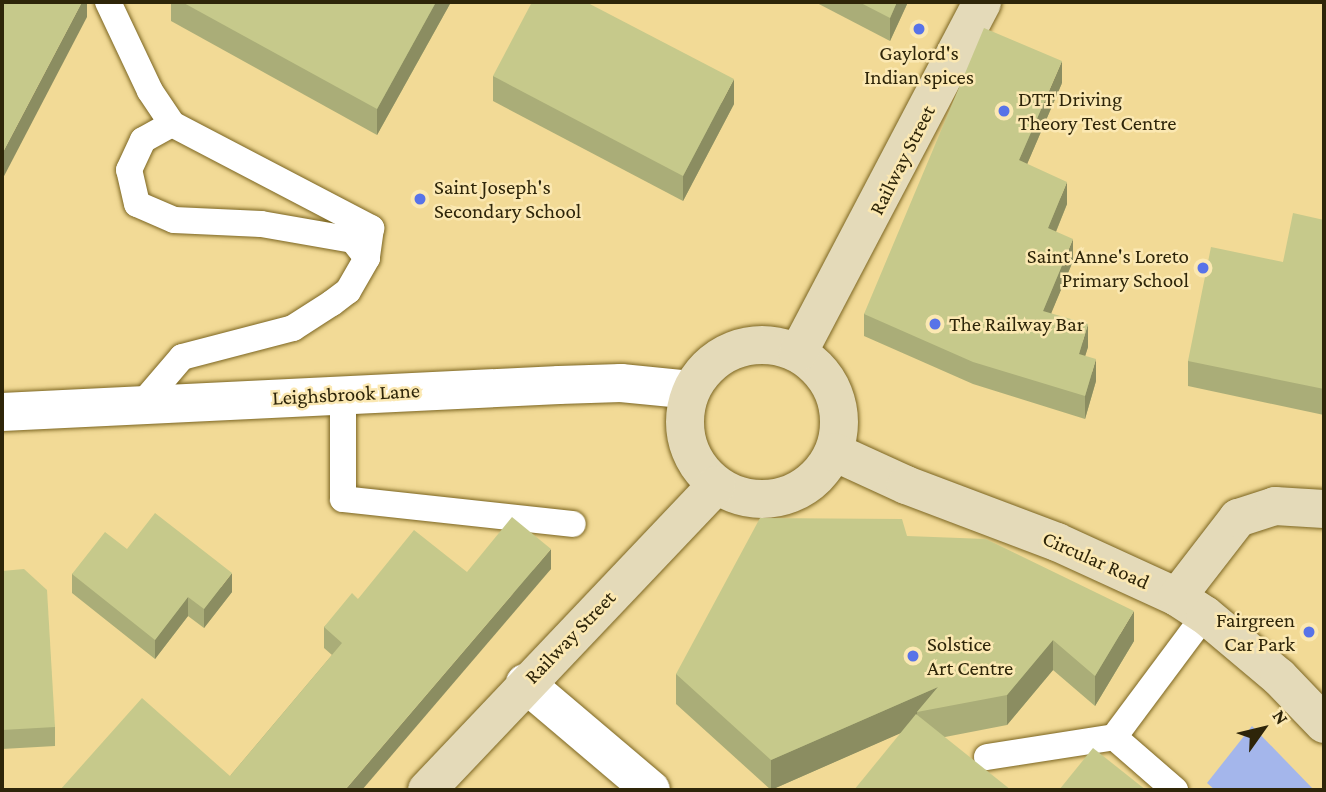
<!DOCTYPE html>
<style>
body{margin:0}
#map{position:relative;width:1326px;height:792px;overflow:hidden;background:#f2da96;font-family:"Crimson Pro",serif}
div>[style]{position:absolute}
.green>*{inset:0;background:#a4b6eb}
.roads{filter:drop-shadow(0 0 2px #7b6521) drop-shadow(0 0 2px #7b6521)}
.lane>*{height:26px;margin:-13px;padding:0 13px;transform-origin:13px;border-radius:13px;background:#fff}
.street>*{height:38px;margin:-19px;padding:0 19px;transform-origin:19px;border-radius:19px;background:#fff}
.secondary>*{height:38px;margin:-19px;padding:0 19px;transform-origin:19px;border-radius:19px;background:#e4dab9}
.secondary>.ring{margin:-19px;padding:0;box-sizing:content-box;background:none;border:38px solid #e4dab9;border-radius:50%}
.wall>*{inset:0;background:#aaad78}
.shaded-wall>*{inset:0;background:#8b8d61}
.building>*{inset:0;background:#c6c98b}
.dots>*{width:19px;height:19px;translate:-50% -50%;box-sizing:border-box;border:4px solid #fbe8b2;border-radius:50%}
span{translate:-50% -50%;white-space:nowrap;text-align:center;line-height:1.15;-webkit-text-stroke:5px #fbe8b2;paint-order:stroke}
.poi-label{font-size:21px;color:#2e2509}
.left{translate:0 -50%;text-align:left}
.right{translate:-100% -50%;text-align:right}
.street-label{font-size:21px;color:#2e2509}
.frame{position:absolute;inset:0;border:4px solid #2e2509;pointer-events:none}
.north{position:absolute;left:1228px;top:694px;width:70px;height:70px;-webkit-text-stroke:5px #fbe8b2;paint-order:stroke;rotate:56deg;font-size:19px;font-weight:700;line-height:28px;text-align:center;color:#2e2509}
.north::after{content:'';display:block;margin:auto;width:24px;height:32px;background:#2e2509;clip-path:polygon(50% 0,100% 100%,50% 72%,0 100%)}
</style>
<div id="map">
<div class="green">
<div style="clip-path:polygon(1252px 726px,1314px 790px,1215px 790px,1207px 783px)"></div>
</div>
<div class="roads">
<div class="lane">
<div style="left:108px;top:2px;width:98px;rotate:64.7deg"></div>
<div style="left:150px;top:91px;width:40px;rotate:56deg"></div>
<div style="left:172px;top:124px;width:225px;rotate:27.6deg"></div>
<div style="left:371px;top:228px;width:30px;rotate:98deg"></div>
<div style="left:343px;top:394px;width:105px;rotate:90deg"></div>
<div style="left:343px;top:499px;width:231px;rotate:6.2deg"></div>
<div style="left:141px;top:405px;width:63px;rotate:-49.5deg"></div>
<div style="left:182px;top:357px;width:115px;rotate:-14.6deg"></div>
<div style="left:293px;top:328px;width:46px;rotate:-32.7deg"></div>
<div style="left:332px;top:303px;width:20px;rotate:-37deg"></div>
<div style="left:348px;top:291px;width:38px;rotate:-60deg"></div>
<div style="left:367px;top:258px;width:23px;rotate:-128deg"></div>
<div style="left:353px;top:240px;width:93px;rotate:-170.1deg"></div>
<div style="left:261px;top:224px;width:87px;rotate:-177.4deg"></div>
<div style="left:174px;top:220px;width:40px;rotate:-156.6deg"></div>
<div style="left:137px;top:204px;width:35px;rotate:-103deg"></div>
<div style="left:129px;top:170px;width:33px;rotate:-65deg"></div>
<div style="left:143px;top:140px;width:33px;rotate:-29deg"></div>
<div style="left:1114px;top:737px;width:152px;rotate:-53.3deg"></div>
<div style="left:987px;top:757px;width:129px;rotate:-8.9deg"></div>
<div style="left:1114px;top:737px;width:81px;rotate:41deg"></div>
</div>
<div class="street">
<div style="left:2px;top:412px;width:558px;rotate:-2.78deg"></div>
<div style="left:559px;top:385px;width:62px;rotate:-1.8deg"></div>
<div style="left:621px;top:383px;width:70px;rotate:5.7deg"></div>
<div style="left:525px;top:683px;width:165px;rotate:40.3deg"></div>
</div>
<div class="secondary">
<div class="ring" style="left:685px;top:345px;width:116px;height:116px"></div>
<div style="left:798px;top:353px;width:396px;rotate:-62.3deg"></div>
<div style="left:834px;top:452px;width:79px;rotate:24.6deg"></div>
<div style="left:906px;top:485px;width:161px;rotate:20.7deg"></div>
<div style="left:1057px;top:542px;width:132px;rotate:24.6deg"></div>
<div style="left:1177px;top:597px;width:33px;rotate:33deg"></div>
<div style="left:1205px;top:615px;width:97px;rotate:40deg"></div>
<div style="left:1279px;top:677px;width:65px;rotate:46.2deg"></div>
<div style="left:1177px;top:597px;width:100px;rotate:-52.3deg"></div>
<div style="left:1238px;top:518px;width:39px;rotate:-18deg"></div>
<div style="left:1275px;top:506px;width:49px;rotate:3.5deg"></div>
<div style="left:427px;top:790px;width:420px;rotate:-46.5deg"></div>
</div>
</div>
<div class="wall">
<div style="clip-path:polygon(171px 2px,451px 2px,377px 135px,171px 21px)"></div>
<div style="clip-path:polygon(815px 2px,908px 2px,890px 41px)"></div>
<div style="clip-path:polygon(493px 76px,734px 104px,683px 201px,493px 101px)"></div>
<div style="clip-path:polygon(1062px 83px,1027px 164px,1067px 204px,1056px 232px,1073px 261px,1051px 313px,1088px 347px,1085px 356px,1096px 381px,1085px 419px,973px 384px,864px 336px,864px 314px)"></div>
<div style="clip-path:polygon(1324px 94px,1324px 132px,1322px 131px,1322px 101px)"></div>
<div style="clip-path:polygon(1324px 220px,1324px 415px,1188px 386px,1188px 361px)"></div>
<div style="clip-path:polygon(907px 536px,1134px 641px,1095px 706px,1053px 670px,1007px 725px,945px 737px,900px 733px,771px 790px,676px 704px,676px 674px)"></div>
<div style="clip-path:polygon(127px 549px,232px 592px,204px 628px,188px 616px,155px 659px,72px 593px,72px 574px)"></div>
<div style="clip-path:polygon(551px 569px,230px 776px,332px 655px,324px 648px,324px 627px,358px 599px,467px 572px)"></div>
<div style="clip-path:polygon(2px 571px,55px 727px,55px 746px,2px 749px)"></div>
</div>
<div class="shaded-wall">
<div style="clip-path:polygon(82px 2px,87px 2px,87px 17px,2px 180px,2px 154px)"></div>
<div style="clip-path:polygon(436px 2px,451px 2px,377px 135px,377px 109px)"></div>
<div style="clip-path:polygon(897px 2px,908px 2px,890px 41px,890px 18px)"></div>
<div style="clip-path:polygon(1062px 61px,1062px 83px,1019px 183px,1019px 160px)"></div>
<div style="clip-path:polygon(734px 79px,734px 104px,683px 201px,683px 176px)"></div>
<div style="clip-path:polygon(1067px 182px,1067px 204px,1048px 251px,1048px 228px)"></div>
<div style="clip-path:polygon(1073px 239px,1073px 261px,1043px 333px,1043px 311px)"></div>
<div style="clip-path:polygon(1088px 324px,1088px 347px,1079px 376px,1079px 354px)"></div>
<div style="clip-path:polygon(1096px 359px,1096px 381px,1085px 419px,1085px 396px)"></div>
<div style="clip-path:polygon(551px 549px,551px 569px,362px 790px,345px 790px)"></div>
<div style="clip-path:polygon(232px 573px,232px 592px,204px 628px,204px 609px)"></div>
<div style="clip-path:polygon(188px 597px,188px 616px,155px 659px,155px 640px)"></div>
<div style="clip-path:polygon(1134px 611px,1134px 641px,1095px 706px,1095px 676px)"></div>
<div style="clip-path:polygon(1053px 640px,1053px 670px,1007px 725px,1007px 695px)"></div>
<div style="clip-path:polygon(938px 687px,917px 712px,917px 726px,771px 790px,771px 760px)"></div>
</div>
<div class="building">
<div style="clip-path:polygon(2px 2px,82px 2px,2px 154px)"></div>
<div style="clip-path:polygon(182px 2px,436px 2px,377px 109px)"></div>
<div style="clip-path:polygon(532px 2px,586px 2px,734px 79px,683px 176px,493px 76px)"></div>
<div style="clip-path:polygon(859px 2px,897px 2px,890px 18px)"></div>
<div style="clip-path:polygon(984px 28px,1062px 61px,1019px 160px,1067px 182px,1048px 228px,1073px 239px,1043px 311px,1088px 324px,1079px 354px,1096px 359px,1085px 396px,973px 362px,864px 314px)"></div>
<div style="clip-path:polygon(1293px 213px,1324px 220px,1324px 389px,1188px 361px,1211px 247px,1283px 262px)"></div>
<div style="clip-path:polygon(155px 513px,232px 573px,204px 609px,188px 597px,155px 640px,72px 574px,105px 532px,127px 549px)"></div>
<div style="clip-path:polygon(512px 517px,551px 549px,345px 790px,60px 790px,142px 698px,230px 776px,342px 643px,324px 627px,352px 593px,358px 599px,414px 530px,467px 572px)"></div>
<div style="clip-path:polygon(760px 518px,902px 519px,907px 536px,986px 539px,1134px 611px,1095px 676px,1053px 640px,1007px 695px,917px 712px,938px 687px,771px 760px,676px 674px)"></div>
<div style="clip-path:polygon(24px 569px,47px 590px,55px 727px,2px 730px,2px 571px)"></div>
<div style="clip-path:polygon(916px 714px,1011px 790px,854px 790px)"></div>
<div style="clip-path:polygon(1093px 748px,1146px 790px,1059px 790px)"></div>
</div>
<div class="dots">
<div style="left:919px;top:29px;background:#5873e8"></div>
<div style="left:1004px;top:111px;background:#5873e8"></div>
<div style="left:420px;top:199px;background:#5873e8"></div>
<div style="left:1203px;top:268px;background:#5873e8"></div>
<div style="left:935px;top:324px;background:#5873e8"></div>
<div style="left:1309px;top:632px;background:#5873e8"></div>
<div style="left:913px;top:656px;background:#5873e8"></div>
</div>
<div class="poi-label">
<span style="left:919px;top:65px">Gaylord's<br>Indian spices</span>
<span class="left" style="left:1018px;top:111px">DTT Driving<br>Theory Test Centre</span>
<span class="left" style="left:434px;top:199px">Saint Joseph's<br>Secondary School</span>
<span class="right" style="left:1189px;top:268px">Saint Anne's Loreto<br>Primary School</span>
<span class="left" style="left:949px;top:324px">The Railway Bar</span>
<span class="right" style="left:1295px;top:632px">Fairgreen<br>Car Park</span>
<span class="left" style="left:927px;top:656px">Solstice<br>Art Centre</span>
</div>
<div class="street-label">
<span style="left:902px;top:160px;rotate:-63deg">Railway Street</span>
<span style="left:346px;top:394px;rotate:-3deg">Leighsbrook Lane</span>
<span style="left:1096px;top:560px;rotate:24deg">Circular Road</span>
<span style="left:570px;top:637px;rotate:-46deg">Railway Street</span>
</div>
<div class="frame"></div>
<div class="north">N</div>
</div>
